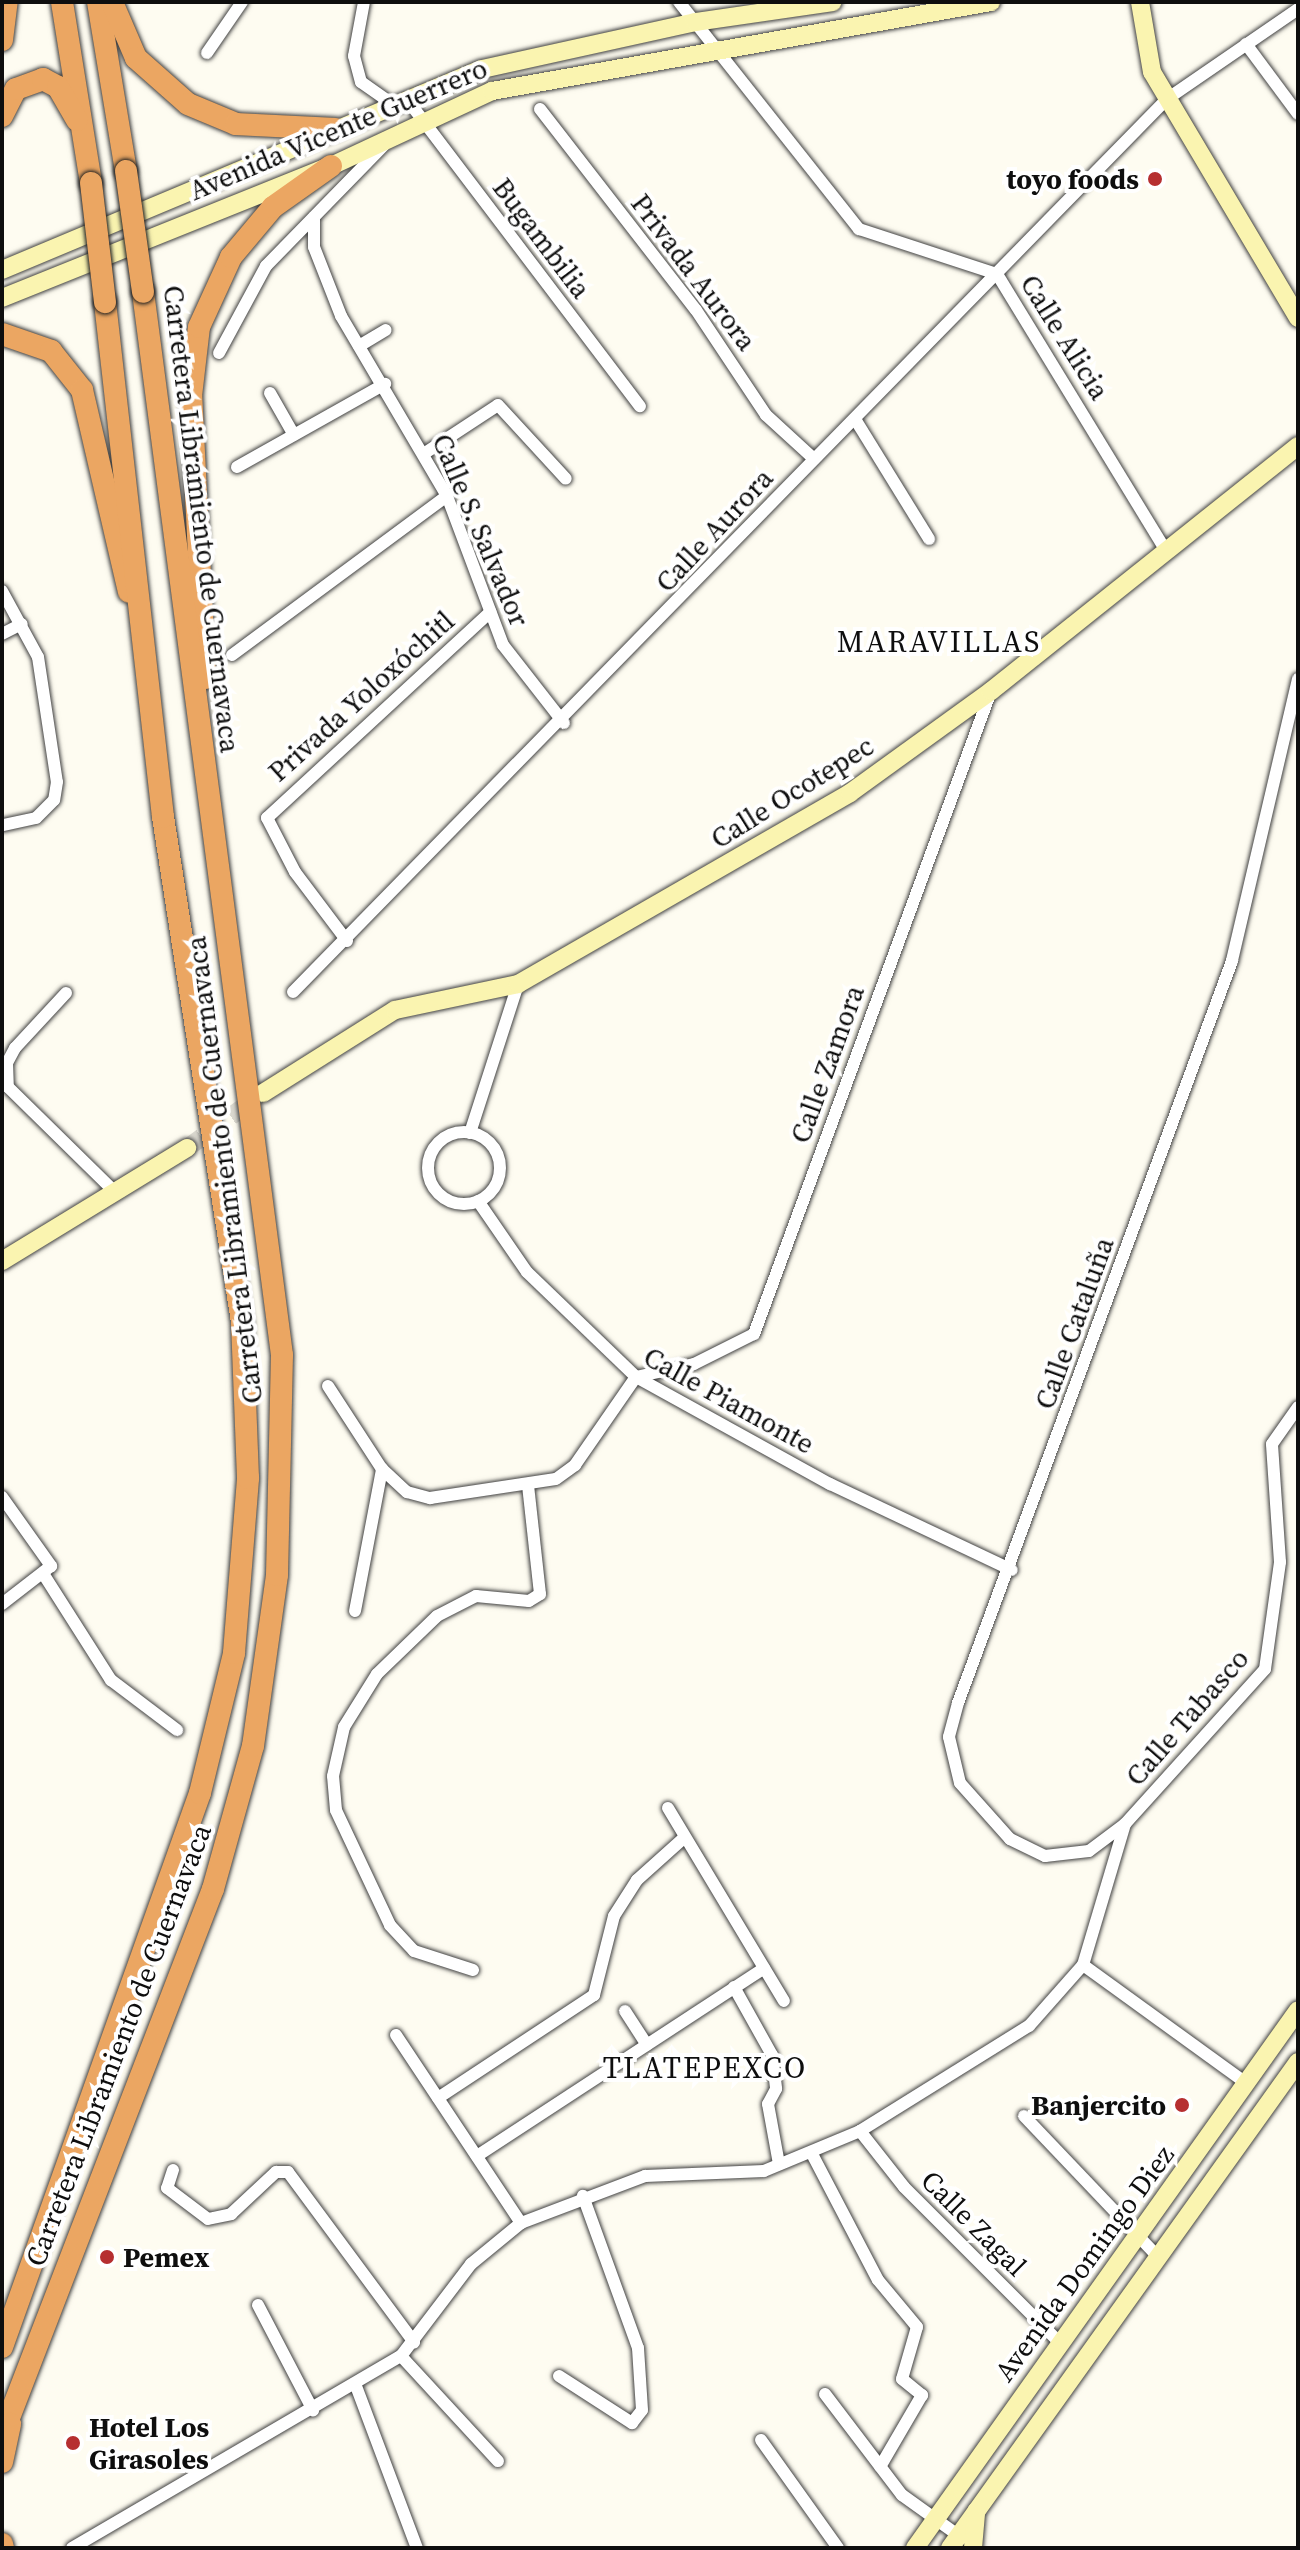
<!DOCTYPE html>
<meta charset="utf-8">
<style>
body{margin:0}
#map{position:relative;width:1300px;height:2550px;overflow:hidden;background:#fefcf1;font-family:"Source Serif 4",serif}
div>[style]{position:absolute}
.secondary-tunnel>*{height:18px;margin-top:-9px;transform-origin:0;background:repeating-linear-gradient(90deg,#dad8cf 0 18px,transparent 0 27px)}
.roads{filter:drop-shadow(0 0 2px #414141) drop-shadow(0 0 2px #414141)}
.street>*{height:12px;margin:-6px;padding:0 6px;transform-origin:6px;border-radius:6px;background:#fff}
.street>.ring{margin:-6px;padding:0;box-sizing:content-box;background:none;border:12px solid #fff;border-radius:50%}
.secondary>*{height:18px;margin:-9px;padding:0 9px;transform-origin:9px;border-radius:9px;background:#faf4b0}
.highway>*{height:22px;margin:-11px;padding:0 11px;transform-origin:11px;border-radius:11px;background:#eba662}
.bridges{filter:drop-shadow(0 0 2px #1f1f1f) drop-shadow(0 0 2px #1f1f1f)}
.highway-bridge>*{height:22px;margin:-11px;padding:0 11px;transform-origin:11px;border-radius:11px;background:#eba662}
.dots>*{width:22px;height:22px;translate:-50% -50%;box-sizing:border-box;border:4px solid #fff;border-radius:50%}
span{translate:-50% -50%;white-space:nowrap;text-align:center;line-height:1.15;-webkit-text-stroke:8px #fff;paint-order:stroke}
.street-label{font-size:28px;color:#0e0e0e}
.poi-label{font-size:28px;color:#0e0e0e;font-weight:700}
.right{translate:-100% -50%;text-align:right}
.left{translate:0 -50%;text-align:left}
.neighbourhood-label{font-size:30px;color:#0e0e0e;letter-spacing:2px}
.frame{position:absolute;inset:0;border:4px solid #0e0e0e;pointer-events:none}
</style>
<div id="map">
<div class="secondary-tunnel">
<div style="left:187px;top:1148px;width:85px;rotate:-35.9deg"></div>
</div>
<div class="roads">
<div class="street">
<div style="left:364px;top:2px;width:55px;rotate:100.5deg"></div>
<div style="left:354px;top:56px;width:27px;rotate:75deg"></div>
<div style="left:361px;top:82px;width:38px;rotate:35deg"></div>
<div style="left:679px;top:2px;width:290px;rotate:51.6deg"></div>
<div style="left:859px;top:229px;width:145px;rotate:18.1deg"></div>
<div style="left:997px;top:274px;width:326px;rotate:58.6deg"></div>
<div style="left:1246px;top:44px;width:87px;rotate:53.4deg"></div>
<div style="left:207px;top:53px;width:62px;rotate:-55.5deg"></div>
<div style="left:406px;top:98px;width:387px;rotate:52.8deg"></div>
<div style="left:540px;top:109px;width:254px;rotate:52.2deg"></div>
<div style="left:696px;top:310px;width:126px;rotate:56.3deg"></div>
<div style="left:766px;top:415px;width:65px;rotate:42.5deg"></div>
<div style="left:314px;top:217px;width:30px;rotate:90deg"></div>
<div style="left:314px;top:247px;width:74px;rotate:68.6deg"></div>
<div style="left:341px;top:316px;width:209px;rotate:59.5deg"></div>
<div style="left:447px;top:496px;width:159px;rotate:69.4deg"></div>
<div style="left:503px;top:645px;width:99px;rotate:52deg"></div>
<div style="left:359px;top:346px;width:31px;rotate:-31deg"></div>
<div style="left:219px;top:353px;width:99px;rotate:-61.6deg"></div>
<div style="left:266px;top:266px;width:169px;rotate:-45.7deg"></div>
<div style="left:270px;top:393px;width:48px;rotate:60.3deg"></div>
<div style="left:855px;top:419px;width:141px;rotate:58.3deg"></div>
<div style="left:425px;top:453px;width:87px;rotate:-33.3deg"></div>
<div style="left:498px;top:405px;width:100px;rotate:47.4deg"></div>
<div style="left:237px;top:467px;width:170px;rotate:-29.3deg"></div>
<div style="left:2px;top:591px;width:75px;rotate:61.4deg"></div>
<div style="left:38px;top:657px;width:126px;rotate:81.4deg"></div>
<div style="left:57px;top:782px;width:18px;rotate:99deg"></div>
<div style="left:54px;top:800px;width:25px;rotate:135deg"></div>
<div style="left:36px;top:818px;width:35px;rotate:168deg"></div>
<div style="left:2px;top:634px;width:22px;rotate:-27deg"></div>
<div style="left:232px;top:655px;width:267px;rotate:-36.5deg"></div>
<div style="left:1298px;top:679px;width:290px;rotate:103.2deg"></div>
<div style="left:1232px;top:961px;width:791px;rotate:110.27deg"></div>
<div style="left:958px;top:1703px;width:35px;rotate:105deg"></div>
<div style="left:949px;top:1737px;width:47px;rotate:76.6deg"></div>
<div style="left:960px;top:1783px;width:75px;rotate:48.2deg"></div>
<div style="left:1010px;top:1839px;width:39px;rotate:26deg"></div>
<div style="left:1045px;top:1856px;width:44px;rotate:-6.5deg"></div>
<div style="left:1089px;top:1851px;width:45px;rotate:-36.9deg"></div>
<div style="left:1125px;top:1824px;width:209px;rotate:-47.9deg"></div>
<div style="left:1265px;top:1669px;width:108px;rotate:-82deg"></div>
<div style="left:1280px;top:1562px;width:118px;rotate:-93.9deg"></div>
<div style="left:1272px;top:1444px;width:45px;rotate:-54.9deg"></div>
<div style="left:347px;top:941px;width:86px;rotate:-127deg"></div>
<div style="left:295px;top:872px;width:61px;rotate:-117.4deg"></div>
<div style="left:267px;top:818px;width:304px;rotate:-42.7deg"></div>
<div style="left:293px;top:992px;width:1250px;rotate:-45.62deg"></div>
<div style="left:1167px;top:99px;width:159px;rotate:-34.5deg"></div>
<div style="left:66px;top:993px;width:75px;rotate:132.8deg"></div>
<div style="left:15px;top:1048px;width:17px;rotate:118deg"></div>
<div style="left:7px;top:1063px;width:24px;rotate:88deg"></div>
<div style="left:8px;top:1087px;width:151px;rotate:44.5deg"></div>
<div class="ring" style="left:428px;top:1132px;width:60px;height:60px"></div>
<div style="left:470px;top:1133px;width:157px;rotate:-72.1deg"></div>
<div style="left:478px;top:1201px;width:86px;rotate:55.4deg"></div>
<div style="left:527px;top:1272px;width:151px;rotate:43.9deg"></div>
<div style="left:636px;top:1377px;width:222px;rotate:28.9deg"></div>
<div style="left:830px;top:1484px;width:201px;rotate:25.3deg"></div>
<div style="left:328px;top:1386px;width:99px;rotate:57deg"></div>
<div style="left:382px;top:1469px;width:34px;rotate:43deg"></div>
<div style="left:407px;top:1492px;width:24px;rotate:15deg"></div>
<div style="left:430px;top:1498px;width:127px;rotate:-8.6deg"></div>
<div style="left:556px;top:1479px;width:24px;rotate:-36deg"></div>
<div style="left:575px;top:1465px;width:107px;rotate:-55.3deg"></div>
<div style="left:636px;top:1377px;width:59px;rotate:-12.6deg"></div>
<div style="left:694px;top:1364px;width:67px;rotate:-26.6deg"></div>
<div style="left:754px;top:1334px;width:682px;rotate:-69.76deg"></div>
<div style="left:2px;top:1497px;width:85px;rotate:54.6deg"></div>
<div style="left:51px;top:1566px;width:62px;rotate:142.2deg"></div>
<div style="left:44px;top:1575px;width:125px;rotate:57.5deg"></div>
<div style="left:111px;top:1680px;width:83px;rotate:37.1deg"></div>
<div style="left:355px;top:1611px;width:145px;rotate:-79.2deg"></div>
<div style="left:668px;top:1808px;width:225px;rotate:59deg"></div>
<div style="left:1083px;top:1965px;width:201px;rotate:35.9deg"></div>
<div style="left:473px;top:1970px;width:62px;rotate:-162.1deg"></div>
<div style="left:414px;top:1951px;width:35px;rotate:-133deg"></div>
<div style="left:390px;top:1925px;width:127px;rotate:-115.2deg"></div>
<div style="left:336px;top:1810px;width:34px;rotate:-95deg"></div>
<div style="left:333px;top:1776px;width:50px;rotate:-77.3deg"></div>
<div style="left:344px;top:1727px;width:62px;rotate:-58.1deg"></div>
<div style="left:377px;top:1674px;width:83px;rotate:-44deg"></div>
<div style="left:437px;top:1616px;width:44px;rotate:-27.1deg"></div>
<div style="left:476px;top:1596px;width:53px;rotate:5.4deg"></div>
<div style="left:529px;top:1601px;width:13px;rotate:-32deg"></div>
<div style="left:540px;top:1594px;width:110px;rotate:-96.3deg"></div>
<div style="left:734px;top:1987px;width:78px;rotate:60.8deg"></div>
<div style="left:772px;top:2055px;width:34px;rotate:83deg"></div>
<div style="left:776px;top:2089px;width:17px;rotate:118deg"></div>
<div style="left:768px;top:2104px;width:61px;rotate:79.6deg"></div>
<div style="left:625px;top:2011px;width:40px;rotate:57.1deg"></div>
<div style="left:396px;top:2035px;width:226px;rotate:56.4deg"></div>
<div style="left:438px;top:2098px;width:187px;rotate:-33.4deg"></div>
<div style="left:594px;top:1995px;width:81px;rotate:-75.8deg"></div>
<div style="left:614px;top:1916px;width:43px;rotate:-57.4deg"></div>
<div style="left:637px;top:1880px;width:64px;rotate:-41.9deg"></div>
<div style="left:1024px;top:2116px;width:196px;rotate:46.4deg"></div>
<div style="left:860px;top:2131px;width:71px;rotate:51.8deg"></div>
<div style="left:904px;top:2187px;width:221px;rotate:45deg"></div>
<div style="left:811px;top:2152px;width:144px;rotate:62.4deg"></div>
<div style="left:878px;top:2280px;width:61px;rotate:50.3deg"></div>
<div style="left:917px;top:2327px;width:54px;rotate:106.1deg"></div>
<div style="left:902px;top:2379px;width:26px;rotate:39deg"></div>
<div style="left:922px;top:2395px;width:83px;rotate:120.3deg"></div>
<div style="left:477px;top:2156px;width:343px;rotate:-33.2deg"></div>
<div style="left:173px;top:2170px;width:19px;rotate:108deg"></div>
<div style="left:167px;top:2188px;width:51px;rotate:37.1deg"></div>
<div style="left:208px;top:2219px;width:24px;rotate:-12deg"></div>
<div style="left:231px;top:2214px;width:62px;rotate:-43deg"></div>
<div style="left:276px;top:2172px;width:12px"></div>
<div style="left:288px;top:2172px;width:212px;rotate:53.5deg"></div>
<div style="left:258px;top:2305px;width:119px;rotate:62.4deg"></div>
<div style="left:401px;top:2356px;width:143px;rotate:47.3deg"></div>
<div style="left:559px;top:2376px;width:87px;rotate:32.8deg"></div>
<div style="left:632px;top:2423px;width:16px;rotate:-52deg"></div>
<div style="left:642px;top:2410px;width:62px;rotate:-93.7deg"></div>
<div style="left:638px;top:2348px;width:162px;rotate:-109.9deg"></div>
<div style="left:356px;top:2386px;width:173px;rotate:69.4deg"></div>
<div style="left:825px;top:2394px;width:127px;rotate:52.7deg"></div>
<div style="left:902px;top:2495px;width:74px;rotate:35.6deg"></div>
<div style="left:761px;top:2440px;width:133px;rotate:54.5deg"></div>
<div style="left:72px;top:2548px;width:381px;rotate:-30.3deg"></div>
<div style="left:401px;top:2356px;width:116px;rotate:-52.7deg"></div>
<div style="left:471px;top:2264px;width:65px;rotate:-39.4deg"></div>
<div style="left:521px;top:2223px;width:133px;rotate:-20.8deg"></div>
<div style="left:645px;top:2176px;width:119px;rotate:-2.4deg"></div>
<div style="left:764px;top:2171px;width:104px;rotate:-22.6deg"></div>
<div style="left:860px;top:2131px;width:199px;rotate:-31.9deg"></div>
<div style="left:1029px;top:2026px;width:81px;rotate:-48.5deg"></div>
<div style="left:1083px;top:1965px;width:147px;rotate:-73.4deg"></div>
</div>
<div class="secondary">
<div style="left:1140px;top:2px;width:71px;rotate:80.3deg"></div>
<div style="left:1152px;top:72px;width:286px;rotate:59.3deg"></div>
<div style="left:2px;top:270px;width:520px;rotate:-22.72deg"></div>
<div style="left:482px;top:69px;width:218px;rotate:-12.4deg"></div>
<div style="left:695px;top:22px;width:139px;rotate:-8.2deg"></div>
<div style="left:2px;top:298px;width:354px;rotate:-21.9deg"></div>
<div style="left:331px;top:166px;width:178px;rotate:-25deg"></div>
<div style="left:492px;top:91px;width:507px;rotate:-10.11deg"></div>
<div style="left:263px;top:1093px;width:156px;rotate:-32.2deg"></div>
<div style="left:395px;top:1010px;width:126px;rotate:-11.9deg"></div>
<div style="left:518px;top:984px;width:383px;rotate:-29.9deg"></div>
<div style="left:850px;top:793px;width:174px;rotate:-35.9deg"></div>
<div style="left:991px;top:691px;width:393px;rotate:-38.6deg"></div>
<div style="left:2px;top:1261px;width:217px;rotate:-31.4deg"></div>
<div style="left:915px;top:2548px;width:660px;rotate:-54.55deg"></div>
<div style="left:950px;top:2548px;width:598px;rotate:-54.4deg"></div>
<div style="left:973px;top:2548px;width:37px;rotate:-85deg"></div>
</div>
<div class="highway">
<div style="left:62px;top:2px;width:183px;rotate:80.9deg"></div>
<div style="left:98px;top:2px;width:171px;rotate:80.6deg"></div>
<div style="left:112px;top:2px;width:61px;rotate:66.8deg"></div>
<div style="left:136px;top:58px;width:69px;rotate:41.5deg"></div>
<div style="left:188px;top:104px;width:52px;rotate:22.6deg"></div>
<div style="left:236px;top:124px;width:99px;rotate:2.9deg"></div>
<div style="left:2px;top:40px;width:38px;rotate:-83deg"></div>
<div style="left:2px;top:116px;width:30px;rotate:-63deg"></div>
<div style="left:16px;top:89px;width:29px;rotate:-20deg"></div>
<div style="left:43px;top:79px;width:17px;rotate:28deg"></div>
<div style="left:58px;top:87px;width:38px;rotate:60deg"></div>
<div style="left:2px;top:334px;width:52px;rotate:19.1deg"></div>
<div style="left:51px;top:351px;width:50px;rotate:51.5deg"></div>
<div style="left:82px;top:390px;width:207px;rotate:76.9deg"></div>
<div style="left:205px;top:678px;width:282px;rotate:-92.8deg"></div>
<div style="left:191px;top:396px;width:69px;rotate:-83.4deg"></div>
<div style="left:199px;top:327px;width:77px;rotate:-65.4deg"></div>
<div style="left:231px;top:257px;width:65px;rotate:-50deg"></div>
<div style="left:273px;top:207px;width:71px;rotate:-35.3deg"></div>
<div style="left:2px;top:2347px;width:588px;rotate:-70.33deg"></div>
<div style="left:200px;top:1793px;width:144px;rotate:-76.3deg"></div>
<div style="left:234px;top:1653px;width:176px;rotate:-85.4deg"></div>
<div style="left:248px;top:1478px;width:156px;rotate:-92.2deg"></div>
<div style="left:242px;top:1322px;width:511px;rotate:-98.89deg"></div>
<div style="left:163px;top:817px;width:518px;rotate:-96.43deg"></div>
<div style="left:2px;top:2436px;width:586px;rotate:-68.91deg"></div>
<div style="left:213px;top:1889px;width:148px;rotate:-74.4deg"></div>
<div style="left:253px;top:1746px;width:173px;rotate:-82deg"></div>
<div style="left:277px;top:1575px;width:220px;rotate:-88.7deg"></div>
<div style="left:282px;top:1355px;width:1072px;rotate:-97.45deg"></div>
<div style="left:2px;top:2462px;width:39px;rotate:-78deg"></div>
<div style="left:2px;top:2544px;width:4px;rotate:76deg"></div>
</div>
</div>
<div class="bridges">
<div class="highway-bridge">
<div style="left:126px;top:171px;width:122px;rotate:82deg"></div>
<div style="left:91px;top:183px;width:120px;rotate:83.3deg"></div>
</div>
</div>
<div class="dots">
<div style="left:1155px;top:179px;background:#b62f30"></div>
<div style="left:1182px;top:2105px;background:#b62f30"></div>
<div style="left:107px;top:2257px;background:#b62f30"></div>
<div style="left:73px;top:2443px;background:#b62f30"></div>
</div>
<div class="street-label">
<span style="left:338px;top:129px;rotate:-23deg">Avenida Vicente Guerrero</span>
<span style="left:542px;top:238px;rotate:53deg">Bugambilia</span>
<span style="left:694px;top:272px;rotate:53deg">Privada Aurora</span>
<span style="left:1065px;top:337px;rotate:58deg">Calle Alicia</span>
<span style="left:202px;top:519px;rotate:83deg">Carretera Libramiento de Cuernavaca</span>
<span style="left:481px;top:530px;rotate:67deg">Calle S. Salvador</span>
<span style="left:714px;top:530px;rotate:-47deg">Calle Aurora</span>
<span style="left:361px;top:696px;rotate:-42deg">Privada Yoloxóchitl</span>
<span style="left:792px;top:792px;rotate:-32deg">Calle Ocotepec</span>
<span style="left:827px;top:1064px;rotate:-70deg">Calle Zamora</span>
<span style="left:224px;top:1170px;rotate:-97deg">Carretera Libramiento de Cuernavaca</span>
<span style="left:1074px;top:1323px;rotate:-70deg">Calle Cataluña</span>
<span style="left:729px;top:1400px;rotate:29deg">Calle Piamonte</span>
<span style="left:1187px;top:1717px;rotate:-49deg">Calle Tabasco</span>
<span style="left:118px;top:2045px;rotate:-69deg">Carretera Libramiento de Cuernavaca</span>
<span style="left:974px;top:2223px;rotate:45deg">Calle Zagal</span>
<span style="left:1084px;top:2263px;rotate:-54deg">Avenida Domingo Diez</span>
</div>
<div class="poi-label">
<span class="right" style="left:1139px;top:179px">toyo foods</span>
<span class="right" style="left:1166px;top:2105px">Banjercito</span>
<span class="left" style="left:123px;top:2257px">Pemex</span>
<span class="left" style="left:89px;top:2443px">Hotel Los<br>Girasoles</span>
</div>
<div class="neighbourhood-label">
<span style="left:939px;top:642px">MARAVILLAS</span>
<span style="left:705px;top:2068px">TLATEPEXCO</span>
</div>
<div class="frame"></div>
</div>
